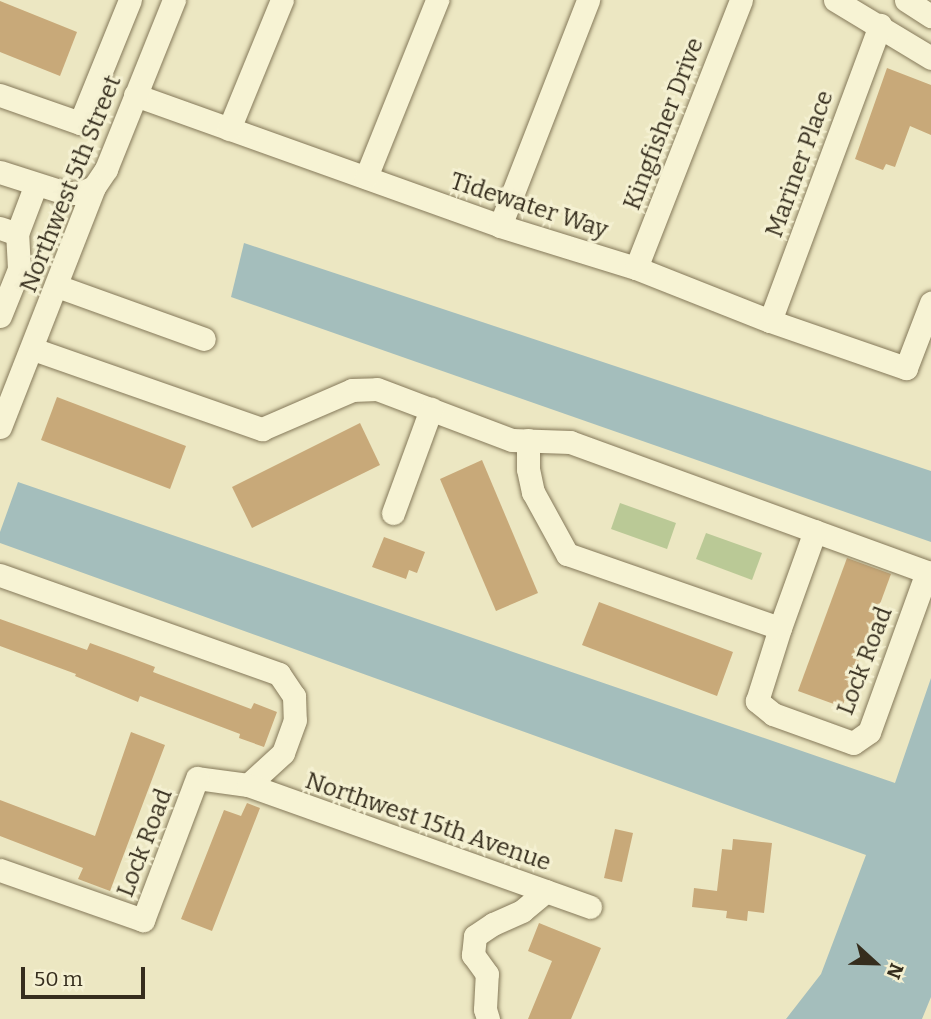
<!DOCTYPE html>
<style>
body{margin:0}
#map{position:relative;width:931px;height:1019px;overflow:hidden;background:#ece7c2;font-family:Bitter,serif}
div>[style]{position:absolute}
.green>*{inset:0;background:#bac996}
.water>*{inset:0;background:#a4bebc}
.building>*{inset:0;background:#c8a979}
.roads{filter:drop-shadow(0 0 2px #85795a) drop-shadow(0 0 2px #85795a)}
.minor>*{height:23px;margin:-11.5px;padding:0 11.5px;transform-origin:11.5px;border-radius:11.5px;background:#f7f3d4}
span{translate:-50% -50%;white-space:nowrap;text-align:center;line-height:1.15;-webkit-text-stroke:6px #f4f0d1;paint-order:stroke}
.street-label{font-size:24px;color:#352d1d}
.north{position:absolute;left:840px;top:928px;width:70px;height:70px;-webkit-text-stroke:5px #f4f0d1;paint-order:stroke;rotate:112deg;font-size:19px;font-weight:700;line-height:28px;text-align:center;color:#352d1d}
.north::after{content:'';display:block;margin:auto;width:24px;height:32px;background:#352d1d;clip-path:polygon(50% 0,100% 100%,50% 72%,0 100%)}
.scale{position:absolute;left:21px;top:967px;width:124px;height:32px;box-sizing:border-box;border:4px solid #352d1d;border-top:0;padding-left:9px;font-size:21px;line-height:24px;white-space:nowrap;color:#352d1d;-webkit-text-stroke:5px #f4f0d1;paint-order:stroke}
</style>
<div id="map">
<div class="green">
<div style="clip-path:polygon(620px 503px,676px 523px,667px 549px,611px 529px)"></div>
<div style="clip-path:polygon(706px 533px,762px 553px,752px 580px,696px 559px)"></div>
</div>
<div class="water">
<div style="clip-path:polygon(244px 243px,931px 471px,931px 542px,231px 297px)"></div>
<div style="clip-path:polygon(18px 482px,895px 783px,931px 678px,931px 997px,922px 1019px,786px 1019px,821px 974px,866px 855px,0 543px,0 532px)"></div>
</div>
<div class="building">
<div style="clip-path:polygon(0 1px,77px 32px,60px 76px,0 52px)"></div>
<div style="clip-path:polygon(887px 68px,931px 85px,931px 135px,910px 126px,895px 167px,886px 164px,883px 170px,855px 159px)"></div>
<div style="clip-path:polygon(57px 397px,186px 446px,170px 489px,41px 440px)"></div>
<div style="clip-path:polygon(360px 423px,380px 465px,252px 528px,232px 487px)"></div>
<div style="clip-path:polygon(482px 460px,538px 593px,496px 611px,440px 479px)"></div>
<div style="clip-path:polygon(384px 537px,425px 552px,417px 573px,409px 570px,406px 579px,372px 567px)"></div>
<div style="clip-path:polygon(847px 558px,891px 574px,842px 707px,798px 691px)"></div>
<div style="clip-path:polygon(599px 602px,733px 652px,717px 696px,582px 645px)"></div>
<div style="clip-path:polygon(0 619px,87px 650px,90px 643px,126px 656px,155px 667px,153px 672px,251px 709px,254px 703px,277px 712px,264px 747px,239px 738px,240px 734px,140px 696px,138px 702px,75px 676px,76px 674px,0 646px)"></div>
<div style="clip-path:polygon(131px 732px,165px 745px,110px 891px,78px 879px,83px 868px,0 836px,0 800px,95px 836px)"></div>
<div style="clip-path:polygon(247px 803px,260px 808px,212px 931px,181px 919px,224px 810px,241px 816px)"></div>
<div style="clip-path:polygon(615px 829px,633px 833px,622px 882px,604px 878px)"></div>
<div style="clip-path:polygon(733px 839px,772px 843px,764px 913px,748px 911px,747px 921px,726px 918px,727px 911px,692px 907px,694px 888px,717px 891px,722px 849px,732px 850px)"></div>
<div style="clip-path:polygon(539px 923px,601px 948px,571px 1019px,528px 1019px,552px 961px,528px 951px)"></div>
</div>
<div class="roads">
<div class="minor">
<div style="left:835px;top:0;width:112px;rotate:31.1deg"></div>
<div style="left:906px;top:0;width:30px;rotate:33deg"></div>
<div style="left:0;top:95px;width:85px;rotate:19.3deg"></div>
<div style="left:80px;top:123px;width:133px;rotate:-67.9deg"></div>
<div style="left:135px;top:95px;width:388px;rotate:19.7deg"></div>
<div style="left:500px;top:226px;width:142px;rotate:17.2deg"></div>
<div style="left:636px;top:268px;width:144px;rotate:21.6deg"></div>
<div style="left:770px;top:321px;width:144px;rotate:19.1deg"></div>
<div style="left:906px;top:368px;width:70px;rotate:-69deg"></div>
<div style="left:229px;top:129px;width:139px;rotate:-67.7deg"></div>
<div style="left:0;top:172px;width:69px;rotate:17.7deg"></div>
<div style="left:66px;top:193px;width:14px"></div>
<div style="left:80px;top:193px;width:15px;rotate:-23deg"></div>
<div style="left:366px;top:177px;width:191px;rotate:-68.1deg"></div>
<div style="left:500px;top:226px;width:243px;rotate:-68.7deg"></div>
<div style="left:0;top:228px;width:18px;rotate:19deg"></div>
<div style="left:17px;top:234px;width:53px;rotate:-69.2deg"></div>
<div style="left:636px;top:268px;width:288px;rotate:-68.6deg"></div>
<div style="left:57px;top:286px;width:156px;rotate:19.8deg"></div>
<div style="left:0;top:316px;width:51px;rotate:-68deg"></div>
<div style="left:19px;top:269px;width:35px;rotate:-93deg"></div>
<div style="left:770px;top:321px;width:316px;rotate:-69.6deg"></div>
<div style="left:33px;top:349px;width:243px;rotate:19.3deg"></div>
<div style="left:262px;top:429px;width:98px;rotate:-23.4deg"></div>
<div style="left:352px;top:390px;width:25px;rotate:-2deg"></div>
<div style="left:377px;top:389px;width:144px;rotate:20.7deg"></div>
<div style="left:512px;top:440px;width:58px;rotate:2deg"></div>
<div style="left:570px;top:442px;width:380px;rotate:20deg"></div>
<div style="left:927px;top:572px;width:170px;rotate:109.9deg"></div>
<div style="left:869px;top:732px;width:19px;rotate:145deg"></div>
<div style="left:853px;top:743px;width:85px;rotate:-160.1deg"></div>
<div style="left:773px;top:714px;width:21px;rotate:-141deg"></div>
<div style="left:757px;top:701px;width:77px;rotate:-72.5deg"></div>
<div style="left:0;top:427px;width:258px;rotate:-68.6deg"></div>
<div style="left:94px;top:187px;width:22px;rotate:-56deg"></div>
<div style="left:106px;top:169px;width:182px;rotate:-68.1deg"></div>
<div style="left:528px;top:440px;width:29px;rotate:90deg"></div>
<div style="left:528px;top:469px;width:24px;rotate:78deg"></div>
<div style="left:533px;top:492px;width:71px;rotate:61.3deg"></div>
<div style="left:567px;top:554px;width:225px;rotate:19.2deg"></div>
<div style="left:780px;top:628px;width:103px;rotate:-70.2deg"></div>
<div style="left:393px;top:513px;width:111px;rotate:-69.9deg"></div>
<div style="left:0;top:575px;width:296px;rotate:19.5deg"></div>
<div style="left:279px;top:674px;width:27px;rotate:56deg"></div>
<div style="left:294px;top:696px;width:24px;rotate:88deg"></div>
<div style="left:295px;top:720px;width:35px;rotate:110deg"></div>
<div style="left:283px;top:753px;width:47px;rotate:137.6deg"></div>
<div style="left:248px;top:785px;width:51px;rotate:-172.2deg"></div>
<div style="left:197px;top:778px;width:152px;rotate:110.8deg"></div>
<div style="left:143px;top:920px;width:151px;rotate:-160.7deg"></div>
<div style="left:248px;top:785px;width:363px;rotate:19.6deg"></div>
<div style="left:488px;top:1019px;width:10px;rotate:-107deg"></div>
<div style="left:485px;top:1009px;width:35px;rotate:-87deg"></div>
<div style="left:487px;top:974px;width:24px;rotate:-126deg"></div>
<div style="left:473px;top:955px;width:19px;rotate:-84deg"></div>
<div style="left:475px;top:936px;width:22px;rotate:-34deg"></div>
<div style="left:493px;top:924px;width:32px;rotate:-24deg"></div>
<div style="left:522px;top:911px;width:31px;rotate:-40deg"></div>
</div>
</div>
<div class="street-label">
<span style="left:664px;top:124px;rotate:-69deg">Kingfisher Drive</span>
<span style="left:800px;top:164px;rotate:-70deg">Mariner Place</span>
<span style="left:71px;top:184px;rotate:-68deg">Northwest 5th Street</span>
<span style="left:529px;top:206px;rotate:18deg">Tidewater Way</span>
<span style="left:865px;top:661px;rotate:-69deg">Lock Road</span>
<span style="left:428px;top:822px;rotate:19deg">Northwest 15th Avenue</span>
<span style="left:145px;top:843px;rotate:-69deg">Lock Road</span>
</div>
<div class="north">N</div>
<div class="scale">50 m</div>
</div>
